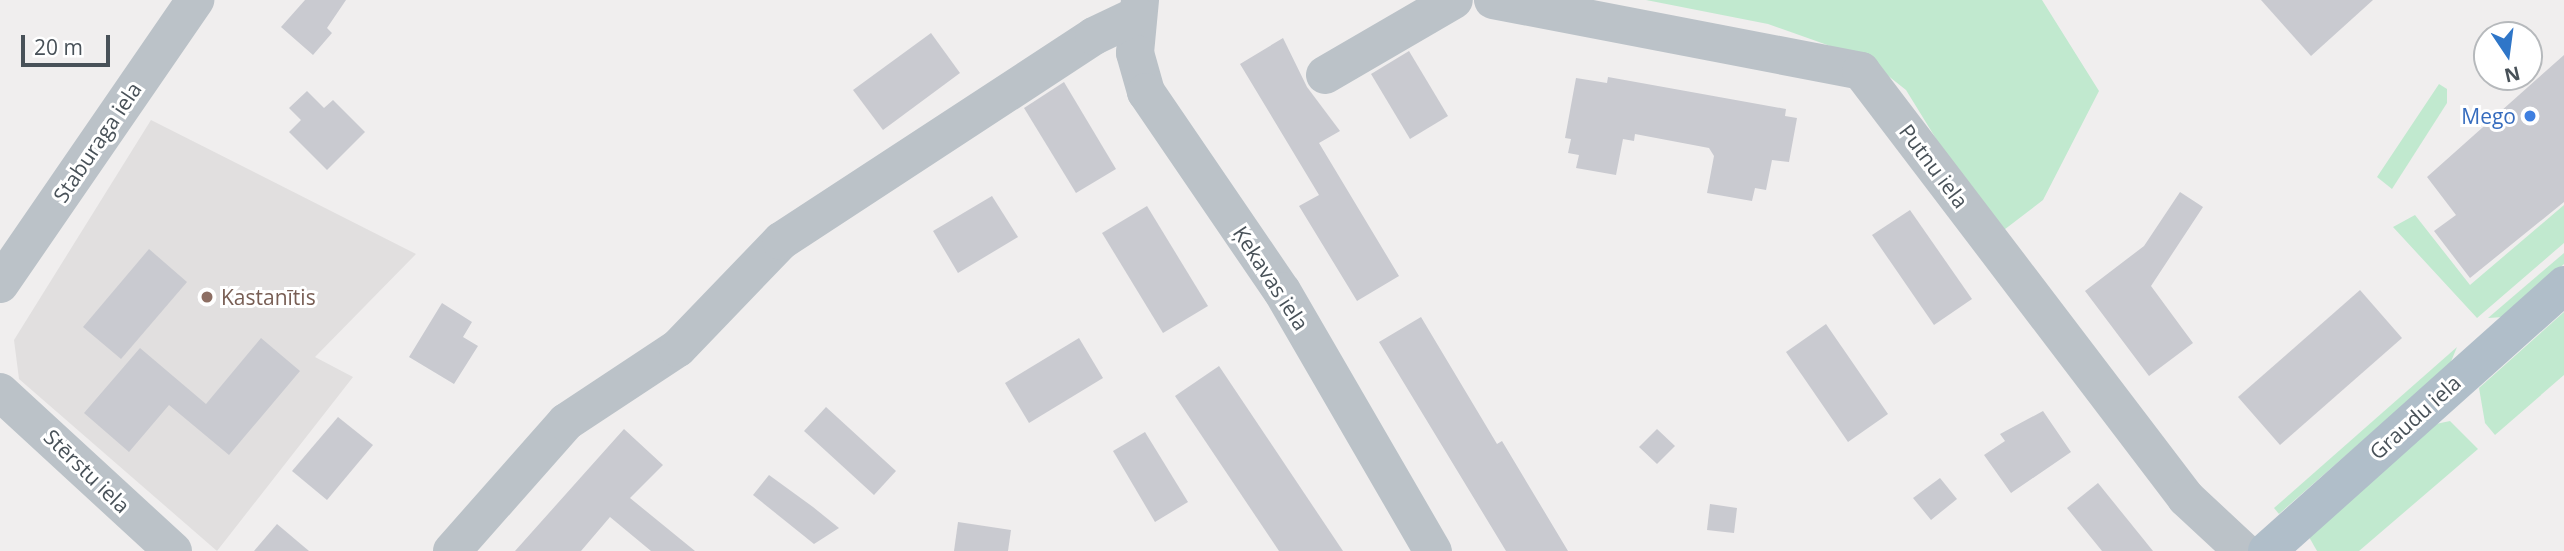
<!DOCTYPE html>
<meta charset="utf-8">
<style>
body{margin:0}
#map{position:relative;width:2564px;height:551px;overflow:hidden;background:#f0eeee;font-family:"Open Sans",sans-serif}
div>[style]{position:absolute}
.education>*{inset:0;background:#e1dfdf}
.green>*{inset:0;background:#c1e9cf}
.building>*{inset:0;background:#c9cad0}
.minor>*{height:38px;margin:-19px;padding:0 19px;transform-origin:19px;border-radius:19px;background:#bbc2c8}
.major>*{height:38px;margin:-19px;padding:0 19px;transform-origin:19px;border-radius:19px;background:#b0bec9}
.dots>*{width:19px;height:19px;translate:-50% -50%;box-sizing:border-box;border:4px solid #fff;border-radius:50%}
span{translate:-50% -50%;white-space:nowrap;text-align:center;line-height:1.15;-webkit-text-stroke:6px #fff;paint-order:stroke}
.shop-label{font-size:21px;color:#366cbe}
.right{translate:-100% -50%;text-align:right}
.street-label{font-size:21px;color:#485158}
.education-label{font-size:21px;color:#785e54}
.left{translate:0 -50%;text-align:left}
.north{position:absolute;left:2473px;top:21px;width:70px;height:70px;box-sizing:border-box;background:#fff;border:2px solid #b6b9bc;border-radius:50%;rotate:167deg;font-size:19px;font-weight:700;line-height:28px;text-align:center;color:#485158}
.north::after{content:'';display:block;margin:auto;width:24px;height:32px;background:#2f76c8;clip-path:polygon(50% 0,100% 100%,50% 72%,0 100%)}
.scale{position:absolute;left:21px;top:35px;width:89px;height:32px;box-sizing:border-box;border:4px solid #485158;border-top:0;padding-left:9px;font-size:21px;line-height:24px;white-space:nowrap;color:#485158;-webkit-text-stroke:5px #fff;paint-order:stroke}
</style>
<div id="map">
<div class="education">
<div style="clip-path:polygon(151px 120px,416px 254px,315px 357px,353px 377px,217px 551px,19px 379px,14px 340px)"></div>
</div>
<div class="green">
<div style="clip-path:polygon(1646px 0,2042px 0,2099px 91px,2043px 200px,1996px 236px,1906px 90px,1867px 59px,1768px 24px)"></div>
<div style="clip-path:polygon(2439px 84px,2447px 89px,2447px 103px,2392px 189px,2377px 177px)"></div>
<div style="clip-path:polygon(2564px 205px,2564px 243px,2477px 318px,2393px 227px,2415px 215px,2470px 285px)"></div>
<div style="clip-path:polygon(2564px 253px,2564px 264px,2504px 317px,2488px 318px)"></div>
<div style="clip-path:polygon(2564px 312px,2564px 375px,2495px 435px,2485px 423px,2479px 388px)"></div>
<div style="clip-path:polygon(2457px 347px,2450px 364px,2279px 514px,2274px 508px)"></div>
<div style="clip-path:polygon(2450px 421px,2478px 449px,2359px 551px,2317px 551px,2309px 537px,2436px 424px)"></div>
</div>
<div class="building">
<div style="clip-path:polygon(305px 0,346px 0,327px 28px,332px 33px,313px 55px,281px 27px)"></div>
<div style="clip-path:polygon(2261px 0,2373px 0,2311px 56px)"></div>
<div style="clip-path:polygon(931px 33px,960px 73px,883px 130px,853px 90px)"></div>
<div style="clip-path:polygon(1283px 38px,1307px 87px,1340px 131px,1319px 143px,1399px 276px,1357px 301px,1299px 206px,1319px 195px,1240px 64px)"></div>
<div style="clip-path:polygon(1409px 51px,1448px 116px,1410px 139px,1371px 74px)"></div>
<div style="clip-path:polygon(2564px 55px,2564px 202px,2470px 278px,2434px 231px,2456px 215px,2427px 177px)"></div>
<div style="clip-path:polygon(1608px 77px,1786px 109px,1785px 116px,1797px 118px,1789px 162px,1772px 160px,1766px 190px,1755px 188px,1752px 201px,1707px 193px,1714px 156px,1709px 148px,1635px 134px,1634px 141px,1623px 139px,1616px 175px,1576px 168px,1579px 155px,1568px 153px,1571px 139px,1565px 138px,1576px 78px,1607px 83px)"></div>
<div style="clip-path:polygon(1064px 82px,1116px 169px,1076px 193px,1024px 108px)"></div>
<div style="clip-path:polygon(307px 91px,324px 108px,333px 100px,365px 132px,327px 170px,289px 132px,301px 120px,289px 108px)"></div>
<div style="clip-path:polygon(2180px 192px,2203px 207px,2151px 286px,2193px 343px,2149px 376px,2085px 291px,2144px 246px)"></div>
<div style="clip-path:polygon(992px 196px,1018px 237px,958px 273px,933px 231px)"></div>
<div style="clip-path:polygon(1147px 206px,1208px 306px,1163px 333px,1102px 233px)"></div>
<div style="clip-path:polygon(1910px 210px,1972px 299px,1934px 325px,1872px 235px)"></div>
<div style="clip-path:polygon(149px 249px,187px 282px,121px 359px,83px 327px)"></div>
<div style="clip-path:polygon(2360px 290px,2402px 338px,2280px 445px,2238px 397px)"></div>
<div style="clip-path:polygon(442px 303px,472px 322px,463px 337px,478px 346px,454px 384px,409px 357px)"></div>
<div style="clip-path:polygon(1421px 317px,1497px 444px,1502px 441px,1568px 551px,1506px 551px,1379px 342px)"></div>
<div style="clip-path:polygon(1826px 324px,1888px 414px,1848px 442px,1786px 352px)"></div>
<div style="clip-path:polygon(261px 338px,300px 371px,229px 455px,169px 405px,129px 452px,84px 413px,140px 348px,206px 404px)"></div>
<div style="clip-path:polygon(1079px 338px,1103px 378px,1029px 423px,1005px 383px)"></div>
<div style="clip-path:polygon(1219px 366px,1343px 551px,1279px 551px,1175px 396px)"></div>
<div style="clip-path:polygon(826px 407px,896px 471px,874px 495px,804px 431px)"></div>
<div style="clip-path:polygon(2043px 411px,2071px 452px,2011px 493px,1984px 455px,2005px 441px,2000px 434px)"></div>
<div style="clip-path:polygon(338px 417px,373px 445px,327px 500px,292px 471px)"></div>
<div style="clip-path:polygon(624px 429px,663px 465px,630px 498px,695px 551px,651px 551px,610px 517px,581px 551px,515px 551px)"></div>
<div style="clip-path:polygon(1657px 429px,1675px 446px,1657px 464px,1639px 447px)"></div>
<div style="clip-path:polygon(1145px 432px,1188px 502px,1155px 522px,1113px 451px)"></div>
<div style="clip-path:polygon(769px 475px,813px 507px,839px 528px,814px 544px,753px 495px)"></div>
<div style="clip-path:polygon(1940px 478px,1957px 499px,1931px 520px,1913px 498px)"></div>
<div style="clip-path:polygon(2098px 483px,2153px 551px,2102px 551px,2067px 508px)"></div>
<div style="clip-path:polygon(1710px 504px,1737px 508px,1734px 533px,1707px 530px)"></div>
<div style="clip-path:polygon(958px 522px,1011px 530px,1008px 551px,954px 551px)"></div>
<div style="clip-path:polygon(277px 524px,309px 551px,254px 551px)"></div>
</div>
<div class="minor">
<div style="left:1140px;top:0;width:53px;rotate:95.4deg"></div>
<div style="left:1135px;top:53px;width:41px;rotate:74.2deg"></div>
<div style="left:1146px;top:92px;width:241px;rotate:55.7deg"></div>
<div style="left:1282px;top:291px;width:301px;rotate:59.9deg"></div>
<div style="left:1493px;top:0;width:375px;rotate:10.9deg"></div>
<div style="left:1861px;top:71px;width:537px;rotate:52.72deg"></div>
<div style="left:2186px;top:498px;width:78px;rotate:42.9deg"></div>
<div style="left:1325px;top:75px;width:149px;rotate:-30.2deg"></div>
<div style="left:0;top:284px;width:345px;rotate:-55.5deg"></div>
<div style="left:0;top:392px;width:235px;rotate:42.6deg"></div>
<div style="left:452px;top:551px;width:172px;rotate:-48.5deg"></div>
<div style="left:566px;top:422px;width:134px;rotate:-33.5deg"></div>
<div style="left:678px;top:348px;width:149px;rotate:-46.1deg"></div>
<div style="left:781px;top:241px;width:374px;rotate:-33.2deg"></div>
<div style="left:1094px;top:36px;width:47px;rotate:-25.5deg"></div>
</div>
<div class="major">
<div style="left:2267px;top:551px;width:399px;rotate:-41.8deg"></div>
</div>
<div class="dots">
<div style="left:2530px;top:116px;background:#3f7fe0"></div>
<div style="left:207px;top:297px;background:#8d6e63"></div>
</div>
<div class="shop-label">
<span class="right" style="left:2516px;top:116px">Mego</span>
</div>
<div class="street-label">
<span style="left:97px;top:142px;rotate:-56deg">Staburaga iela</span>
<span style="left:1934px;top:166px;rotate:53deg">Putnu iela</span>
<span style="left:1271px;top:278px;rotate:57deg">Ķekavas iela</span>
<span style="left:2415px;top:417px;rotate:-42deg">Graudu iela</span>
<span style="left:87px;top:471px;rotate:44deg">Stērstu iela</span>
</div>
<div class="education-label">
<span class="left" style="left:221px;top:297px">Kastanītis</span>
</div>
<div class="north">N</div>
<div class="scale">20 m</div>
</div>
